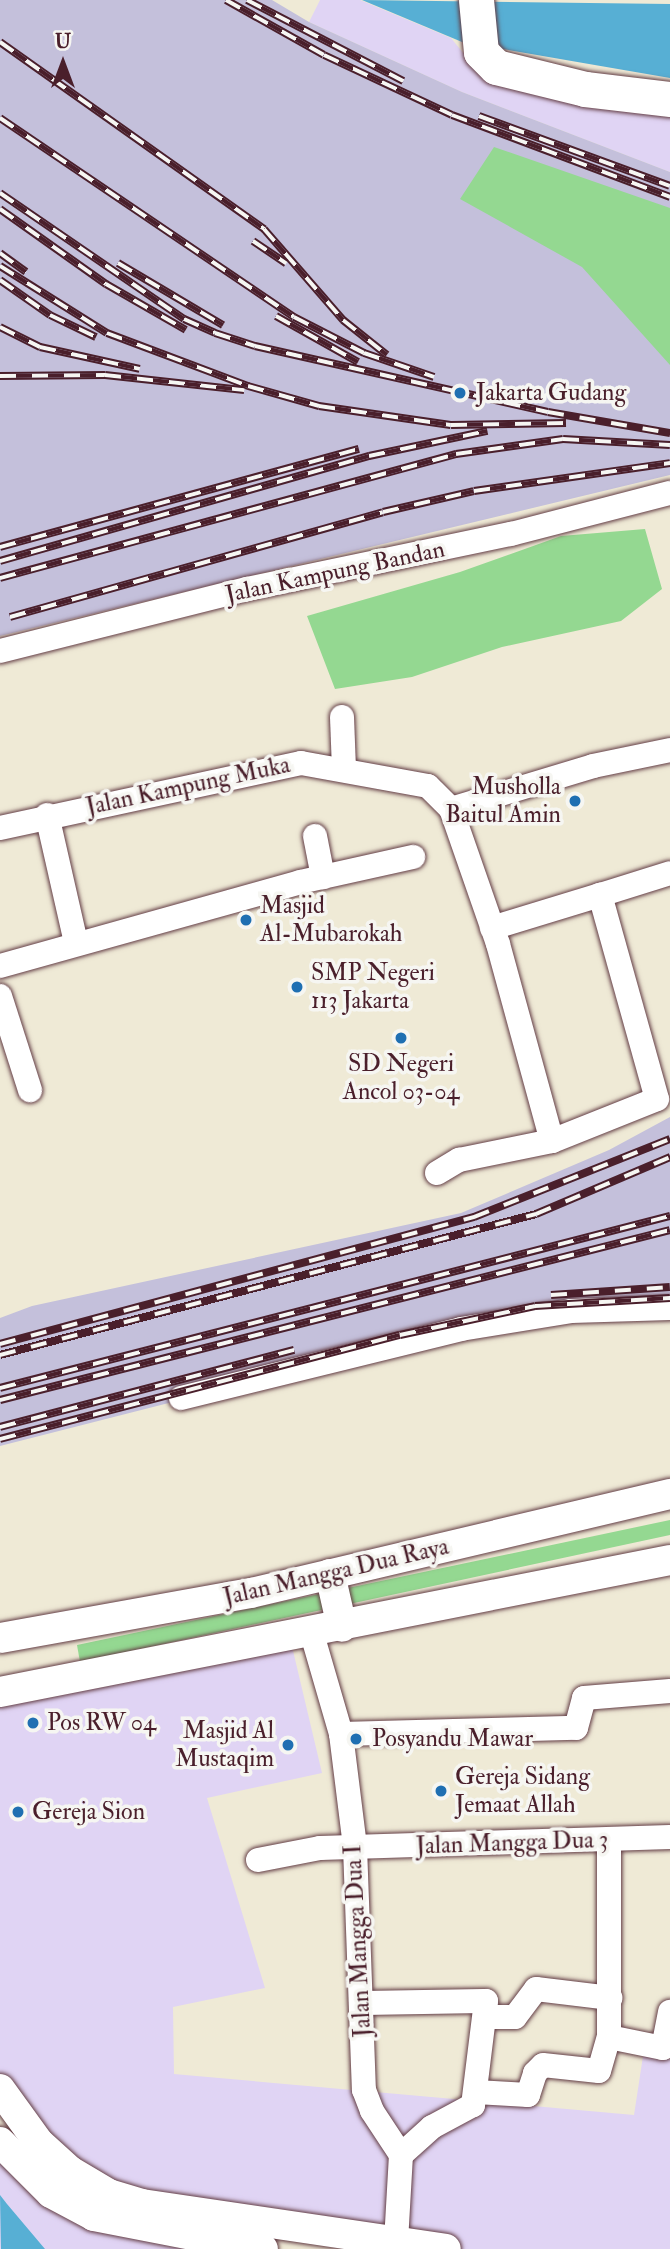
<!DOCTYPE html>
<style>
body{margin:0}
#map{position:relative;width:670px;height:2249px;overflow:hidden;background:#efead6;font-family:"IM FELL Double Pica",serif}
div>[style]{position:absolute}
.built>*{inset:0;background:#e0d4f4}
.industrial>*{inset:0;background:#c4c0db}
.green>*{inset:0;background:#94d891}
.water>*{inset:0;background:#57afd4}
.roads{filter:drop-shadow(0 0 2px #633d45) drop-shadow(0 0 2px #633d45)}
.minor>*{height:24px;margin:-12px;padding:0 12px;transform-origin:12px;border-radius:12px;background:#fff}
.major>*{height:30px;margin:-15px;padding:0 15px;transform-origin:15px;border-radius:15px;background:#fff}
.highway>*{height:35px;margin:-17.5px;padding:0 17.5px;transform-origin:17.5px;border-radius:17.5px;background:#fff}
.rail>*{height:8px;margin-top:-4px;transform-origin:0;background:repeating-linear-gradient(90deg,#f6f6f2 0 16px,#4a1f2b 0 32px);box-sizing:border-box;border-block:2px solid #4a1f2b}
.dots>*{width:19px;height:19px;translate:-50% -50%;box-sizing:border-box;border:4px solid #f6f6f2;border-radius:50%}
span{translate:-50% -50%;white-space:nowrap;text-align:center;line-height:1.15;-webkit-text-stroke:7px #f6f6f2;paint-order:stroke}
.poi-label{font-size:24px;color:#4a1f2b}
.left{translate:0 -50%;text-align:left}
.right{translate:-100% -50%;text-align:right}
.street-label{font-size:24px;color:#4a1f2b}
.north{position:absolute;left:28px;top:28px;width:70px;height:70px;-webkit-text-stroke:5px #f6f6f2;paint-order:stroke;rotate:0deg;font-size:19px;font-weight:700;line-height:28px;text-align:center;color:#4a1f2b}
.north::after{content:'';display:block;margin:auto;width:24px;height:32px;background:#4a1f2b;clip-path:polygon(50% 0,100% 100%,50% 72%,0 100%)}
</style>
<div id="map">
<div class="built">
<div style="clip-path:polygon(320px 0,360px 0,451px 38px,482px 76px,670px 113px,670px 172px,462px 92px,309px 22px)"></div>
<div style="clip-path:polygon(290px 1638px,322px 1773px,207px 1798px,265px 1988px,173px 2007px,174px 2074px,634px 2115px,643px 2056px,670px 2059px,670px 2249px,444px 2249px,109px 2194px,0 2090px,0 1691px)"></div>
<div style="clip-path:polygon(0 2139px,263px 2249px,0 2249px)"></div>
</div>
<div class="industrial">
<div style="clip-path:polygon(0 0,272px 0,309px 22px,462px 92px,670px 172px,670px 475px,0 636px)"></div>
<div style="clip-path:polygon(670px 1117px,670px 1304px,306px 1368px,0 1446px,0 1318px,32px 1306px,461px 1213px,609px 1150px)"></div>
</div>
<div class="green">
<div style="clip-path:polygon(494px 147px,670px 208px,670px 365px,582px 267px,460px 199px)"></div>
<div style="clip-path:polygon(645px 529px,662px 589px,621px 621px,502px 647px,412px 677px,335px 689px,307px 616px,460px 572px,561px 536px)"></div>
<div style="clip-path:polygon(670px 1520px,670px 1535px,80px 1662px,77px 1645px)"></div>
</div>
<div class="water">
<div style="clip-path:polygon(362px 0,670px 4px,670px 78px,462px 42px)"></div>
<div style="clip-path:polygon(0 2195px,7px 2204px,45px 2249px,1px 2249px)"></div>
</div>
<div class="roads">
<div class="minor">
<div style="left:0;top:651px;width:255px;rotate:-14.1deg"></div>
<div style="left:247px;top:589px;width:270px;rotate:-11.8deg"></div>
<div style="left:511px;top:534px;width:164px;rotate:-14.5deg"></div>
<div style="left:342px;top:717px;width:52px;rotate:87.8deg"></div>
<div style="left:451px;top:809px;width:148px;rotate:-16.8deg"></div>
<div style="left:593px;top:766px;width:79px;rotate:-11.7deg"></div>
<div style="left:47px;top:815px;width:131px;rotate:77.2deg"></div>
<div style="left:0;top:828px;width:308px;rotate:-12.2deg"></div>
<div style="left:301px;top:763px;width:129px;rotate:10.3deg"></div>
<div style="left:428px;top:786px;width:33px;rotate:45deg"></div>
<div style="left:451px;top:809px;width:143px;rotate:70.8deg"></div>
<div style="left:498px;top:944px;width:204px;rotate:74.7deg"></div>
<div style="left:315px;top:836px;width:42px;rotate:79deg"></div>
<div style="left:600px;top:895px;width:73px;rotate:-17.4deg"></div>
<div style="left:0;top:966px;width:312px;rotate:-15.6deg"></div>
<div style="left:300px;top:882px;width:116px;rotate:-12.5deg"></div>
<div style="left:0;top:996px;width:99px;rotate:72.3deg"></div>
<div style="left:437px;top:1173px;width:26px;rotate:-31deg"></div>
<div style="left:459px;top:1160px;width:95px;rotate:-11.5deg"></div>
<div style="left:552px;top:1141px;width:113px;rotate:-21.8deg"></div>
<div style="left:657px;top:1099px;width:212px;rotate:-105.6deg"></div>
<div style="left:600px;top:895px;width:113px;rotate:163deg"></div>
<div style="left:181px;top:1398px;width:288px;rotate:-13.8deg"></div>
<div style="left:461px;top:1329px;width:111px;rotate:-9.3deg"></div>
<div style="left:571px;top:1311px;width:99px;rotate:-1.7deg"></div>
<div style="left:312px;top:1634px;width:104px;rotate:73.8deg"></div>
<div style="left:341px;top:1734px;width:114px;rotate:82.9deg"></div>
<div style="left:355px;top:1847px;width:243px;rotate:87.9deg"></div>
<div style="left:364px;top:2090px;width:22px;rotate:69deg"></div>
<div style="left:372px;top:2111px;width:53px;rotate:56.6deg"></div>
<div style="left:401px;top:2155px;width:87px;rotate:93.3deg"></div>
<div style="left:341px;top:1734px;width:235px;rotate:-1.5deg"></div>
<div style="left:576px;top:1728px;width:31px;rotate:-75deg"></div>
<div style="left:584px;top:1698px;width:86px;rotate:-4.7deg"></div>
<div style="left:258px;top:1860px;width:63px;rotate:-11deg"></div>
<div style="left:320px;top:1848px;width:350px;rotate:-1.8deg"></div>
<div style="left:361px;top:2003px;width:125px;rotate:-0.9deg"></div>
<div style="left:486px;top:2001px;width:105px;rotate:97.1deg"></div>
<div style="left:473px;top:2105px;width:47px;rotate:151.8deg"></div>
<div style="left:432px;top:2127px;width:42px;rotate:137.9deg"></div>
<div style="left:485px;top:2017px;width:30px"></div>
<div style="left:515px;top:2017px;width:35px;rotate:-53deg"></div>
<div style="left:536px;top:1989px;width:75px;rotate:6.9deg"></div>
<div style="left:609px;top:2037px;width:197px;rotate:-90deg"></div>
<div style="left:476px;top:2092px;width:52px;rotate:3.3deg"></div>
<div style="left:528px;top:2095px;width:23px;rotate:-72deg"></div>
<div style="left:535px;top:2073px;width:11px;rotate:-45deg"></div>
<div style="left:543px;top:2065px;width:56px;rotate:6.1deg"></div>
<div style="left:599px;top:2071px;width:35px;rotate:-74deg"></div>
<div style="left:609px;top:2037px;width:55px;rotate:11.5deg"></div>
<div style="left:663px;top:2048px;width:37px;rotate:-79deg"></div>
</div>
<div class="major">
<div style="left:330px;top:1574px;width:54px;rotate:77.2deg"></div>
<div style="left:0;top:1638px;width:255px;rotate:-10.2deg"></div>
<div style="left:251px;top:1593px;width:431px;rotate:-13.3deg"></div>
<div style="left:0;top:1692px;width:683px;rotate:-11.15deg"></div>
<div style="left:0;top:2089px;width:67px;rotate:54.2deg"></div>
<div style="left:39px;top:2143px;width:42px;rotate:42.1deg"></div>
<div style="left:70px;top:2171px;width:45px;rotate:30.5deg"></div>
<div style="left:109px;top:2194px;width:34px;rotate:17deg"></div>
<div style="left:142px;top:2204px;width:307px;rotate:8.4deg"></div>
<div style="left:0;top:2142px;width:72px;rotate:45deg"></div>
<div style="left:51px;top:2193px;width:49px;rotate:28.1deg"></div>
<div style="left:94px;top:2216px;width:172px;rotate:11deg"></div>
</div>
<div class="highway">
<div style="left:476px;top:0;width:52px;rotate:84.5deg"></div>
<div style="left:481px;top:52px;width:21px;rotate:45deg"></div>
<div style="left:496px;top:67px;width:92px;rotate:13.9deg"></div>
<div style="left:585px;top:89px;width:86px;rotate:6.7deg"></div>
</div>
</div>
<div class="rail">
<div style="left:226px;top:0;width:112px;rotate:29.3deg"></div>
<div style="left:324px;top:55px;width:141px;rotate:25.1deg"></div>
<div style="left:452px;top:115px;width:233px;rotate:20.6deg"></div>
<div style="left:247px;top:0;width:176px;rotate:27.4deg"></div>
<div style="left:0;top:42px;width:324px;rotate:35.3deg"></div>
<div style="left:264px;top:229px;width:121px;rotate:49deg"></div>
<div style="left:343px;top:320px;width:56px;rotate:38.5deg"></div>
<div style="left:479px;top:116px;width:203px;rotate:20.1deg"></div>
<div style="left:0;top:118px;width:355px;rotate:34.1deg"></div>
<div style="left:294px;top:317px;width:79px;rotate:27.2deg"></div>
<div style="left:364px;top:353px;width:74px;rotate:18.9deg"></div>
<div style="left:0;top:193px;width:223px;rotate:34.4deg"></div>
<div style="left:184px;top:319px;width:34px;rotate:24deg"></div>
<div style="left:215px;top:333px;width:42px;rotate:18deg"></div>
<div style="left:255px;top:346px;width:300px;rotate:12.7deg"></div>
<div style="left:548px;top:412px;width:124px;rotate:9.8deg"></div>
<div style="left:0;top:209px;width:130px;rotate:35.3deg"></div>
<div style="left:106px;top:284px;width:92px;rotate:29.9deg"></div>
<div style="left:253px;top:241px;width:40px;rotate:34deg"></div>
<div style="left:0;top:253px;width:32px;rotate:36deg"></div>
<div style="left:118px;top:263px;width:122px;rotate:30.6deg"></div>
<div style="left:0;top:266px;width:126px;rotate:32.1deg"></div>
<div style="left:107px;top:333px;width:151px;rotate:20.6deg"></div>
<div style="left:248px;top:386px;width:74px;rotate:15.7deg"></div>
<div style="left:319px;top:406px;width:133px;rotate:8.2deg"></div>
<div style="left:451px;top:425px;width:115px;rotate:-1deg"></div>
<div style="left:0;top:280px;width:61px;rotate:35deg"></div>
<div style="left:50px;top:315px;width:51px;rotate:25.6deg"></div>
<div style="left:276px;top:316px;width:94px;rotate:29.3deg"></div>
<div style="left:0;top:327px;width:45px;rotate:26.6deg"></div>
<div style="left:40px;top:347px;width:102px;rotate:12.4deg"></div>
<div style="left:0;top:376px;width:105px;rotate:-0.5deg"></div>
<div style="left:105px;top:375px;width:140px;rotate:6.2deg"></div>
<div style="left:0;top:547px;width:372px;rotate:-15.3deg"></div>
<div style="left:0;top:561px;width:384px;rotate:-15.9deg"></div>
<div style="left:369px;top:456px;width:121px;rotate:-12deg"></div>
<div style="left:0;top:578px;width:473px;rotate:-15.2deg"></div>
<div style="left:456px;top:454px;width:108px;rotate:-8deg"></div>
<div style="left:563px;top:439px;width:107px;rotate:3.2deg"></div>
<div style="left:10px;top:617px;width:387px;rotate:-15.7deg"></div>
<div style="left:383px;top:512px;width:93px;rotate:-13deg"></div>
<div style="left:474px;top:491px;width:198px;rotate:-8.1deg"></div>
<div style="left:551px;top:1295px;width:119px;rotate:-3.8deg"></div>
<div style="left:0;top:1344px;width:491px;rotate:-15deg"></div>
<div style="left:474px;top:1217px;width:211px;rotate:-21.7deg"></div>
<div style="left:0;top:1355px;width:554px;rotate:-14.74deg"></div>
<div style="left:536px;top:1214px;width:146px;rotate:-23deg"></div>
<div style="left:0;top:1388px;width:692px;rotate:-14.4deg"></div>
<div style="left:0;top:1400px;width:691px;rotate:-14.24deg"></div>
<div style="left:0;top:1427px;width:304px;rotate:-14.7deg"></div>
<div style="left:0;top:1439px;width:413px;rotate:-14.6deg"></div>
<div style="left:400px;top:1335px;width:138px;rotate:-12.1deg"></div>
<div style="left:535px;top:1306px;width:135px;rotate:-3.4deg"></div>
</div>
<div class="dots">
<div style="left:460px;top:393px;background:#1f6fb2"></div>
<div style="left:575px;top:801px;background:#1f6fb2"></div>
<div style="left:246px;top:920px;background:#1f6fb2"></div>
<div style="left:297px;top:987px;background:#1f6fb2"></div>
<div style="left:401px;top:1038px;background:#1f6fb2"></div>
<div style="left:33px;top:1723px;background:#1f6fb2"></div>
<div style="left:356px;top:1739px;background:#1f6fb2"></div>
<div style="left:288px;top:1745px;background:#1f6fb2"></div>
<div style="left:441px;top:1791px;background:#1f6fb2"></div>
<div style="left:18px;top:1812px;background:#1f6fb2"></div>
</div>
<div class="poi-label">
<span class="left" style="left:476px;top:393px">Jakarta Gudang</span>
<span class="right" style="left:561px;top:801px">Musholla<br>Baitul Amin</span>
<span class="left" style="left:260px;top:920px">Masjid<br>Al-Mubarokah</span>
<span class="left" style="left:311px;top:987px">SMP Negeri<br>113 Jakarta</span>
<span style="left:401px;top:1078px">SD Negeri<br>Ancol 03-04</span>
<span class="left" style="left:47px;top:1723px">Pos RW 04</span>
<span class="right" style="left:274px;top:1745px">Masjid Al<br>Mustaqim</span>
<span class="left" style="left:372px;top:1739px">Posyandu Mawar</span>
<span class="left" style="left:455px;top:1791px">Gereja Sidang<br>Jemaat Allah</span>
<span class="left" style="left:32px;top:1812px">Gereja Sion</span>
</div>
<div class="street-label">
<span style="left:335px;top:572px;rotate:-12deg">Jalan Kampung Bandan</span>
<span style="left:188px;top:786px;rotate:-12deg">Jalan Kampung Muka</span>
<span style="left:336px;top:1572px;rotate:-13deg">Jalan Mangga Dua Raya</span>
<span style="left:512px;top:1843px;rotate:-2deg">Jalan Mangga Dua 3</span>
<span style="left:358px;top:1941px;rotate:-93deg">Jalan Mangga Dua I</span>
</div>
<div class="north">U</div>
</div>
